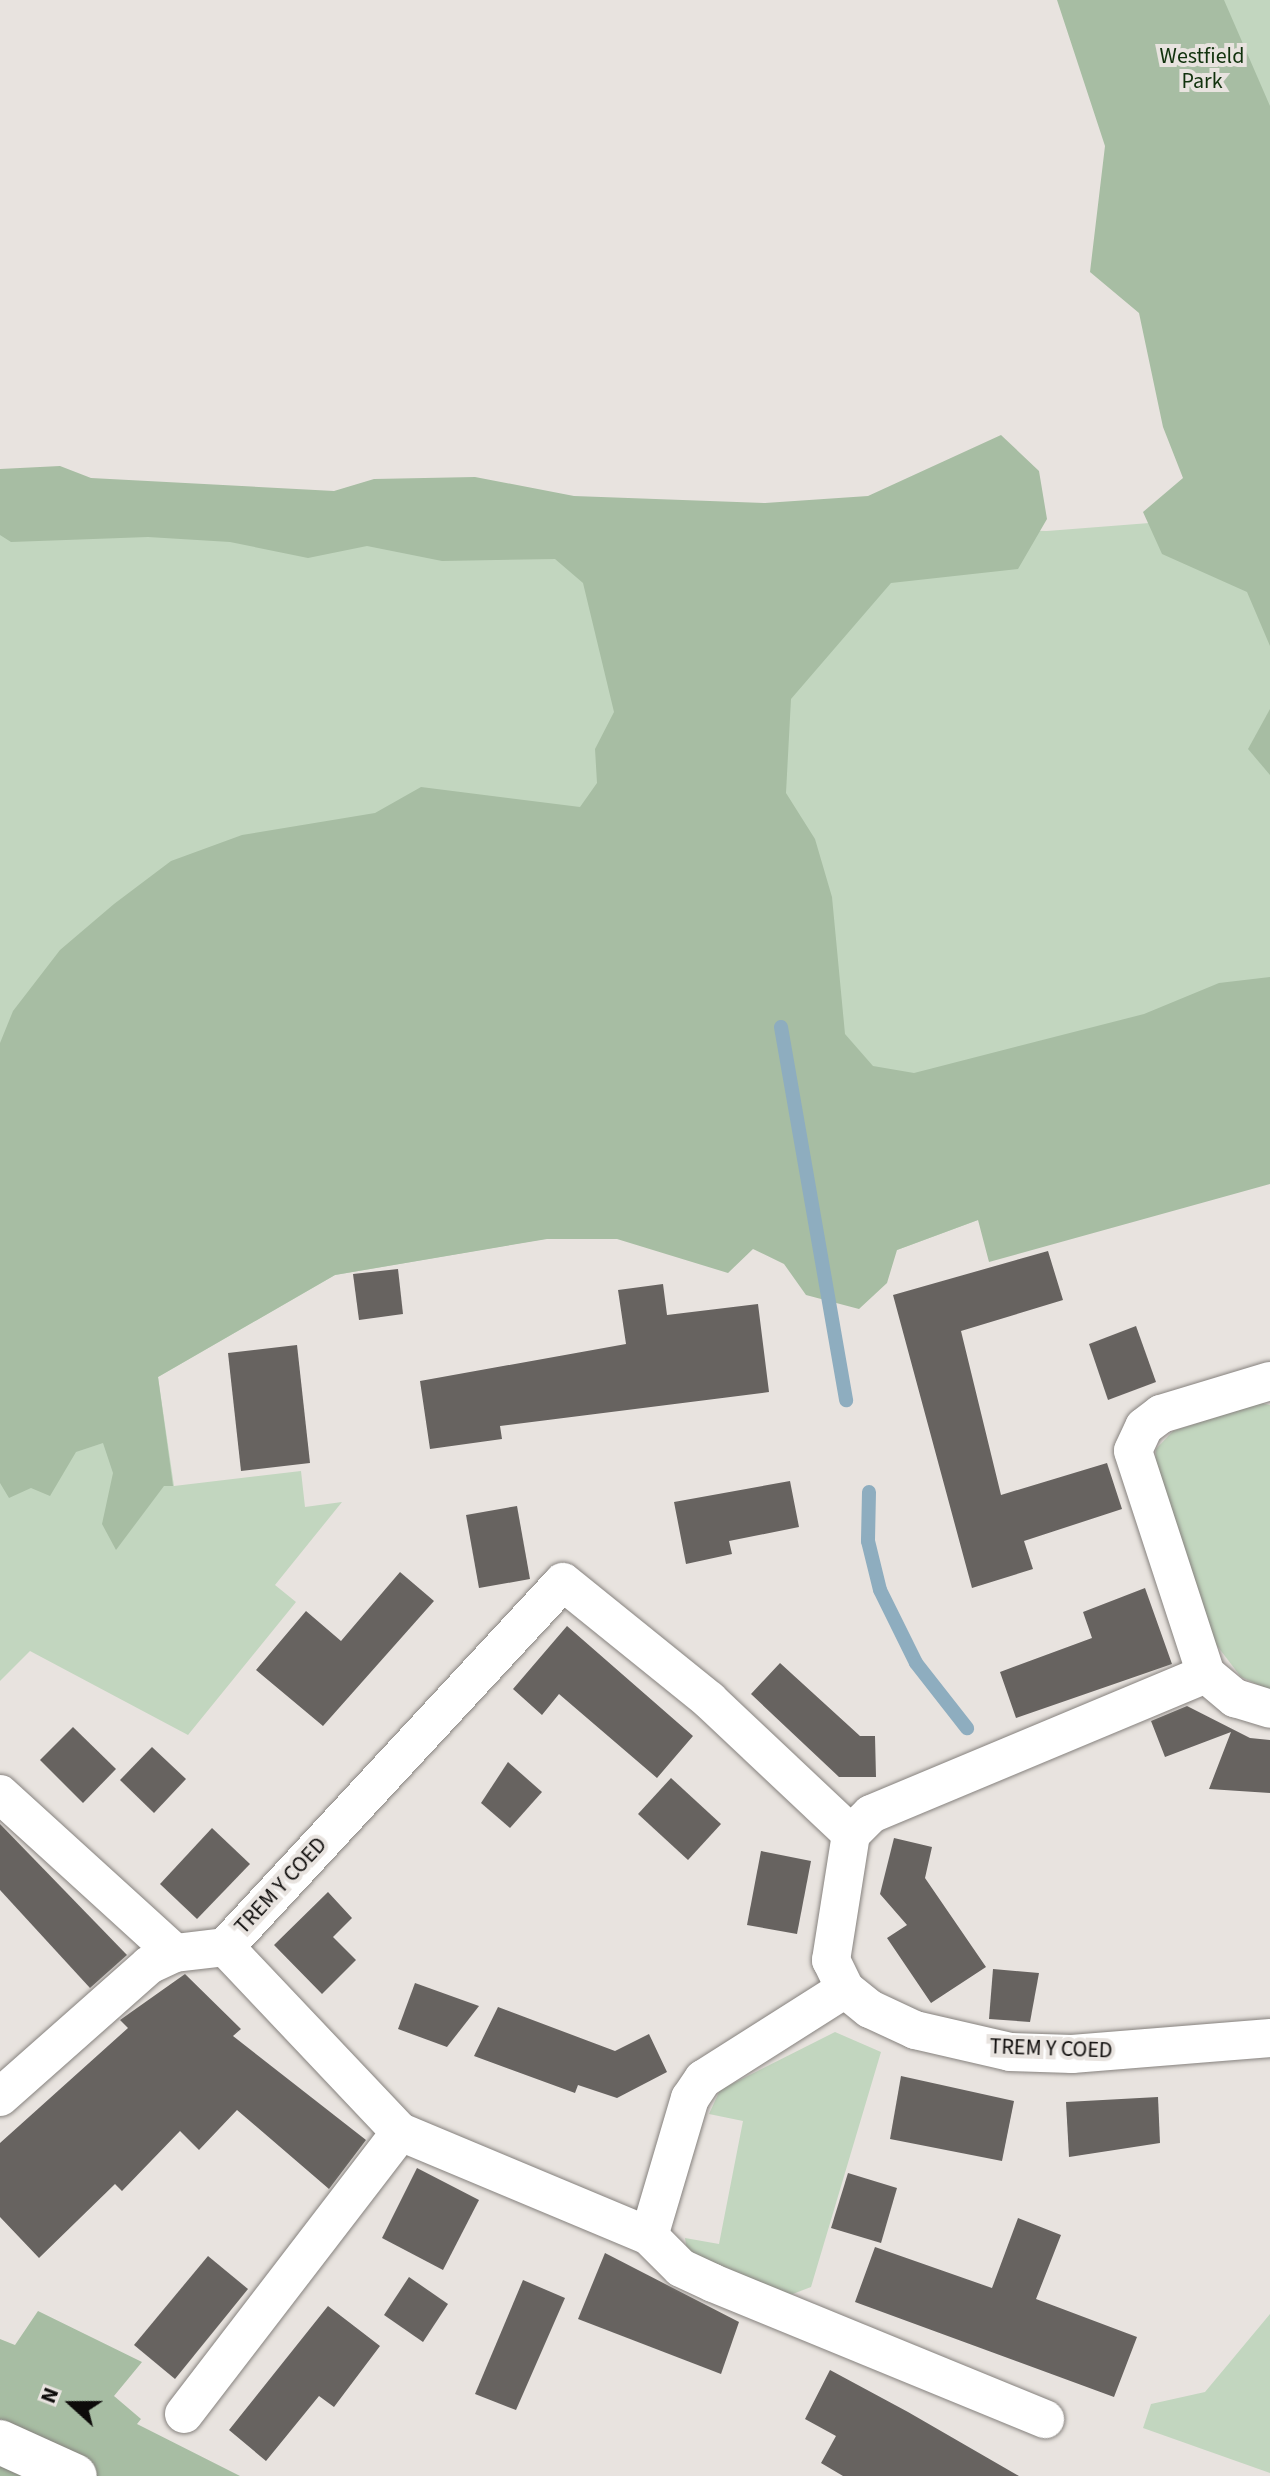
<!DOCTYPE html>
<style>
body{margin:0}
#map{position:relative;width:1270px;height:2476px;overflow:hidden;background:#e8e3df;font-family:"Source Sans 3",sans-serif}
div>[style]{position:absolute}
.green>*{inset:0;background:#c2d6bf}
.forest>*{inset:0;background:#a7bda3}
.stream>*{height:14px;margin:-7px;padding:0 7px;transform-origin:7px;border-radius:7px;background:#8eadbf}
.building>*{inset:0;background:#676360}
.roads{filter:drop-shadow(0 0 2px #86827e) drop-shadow(0 0 2px #86827e)}
.street>*{height:38px;margin:-19px;padding:0 19px;transform-origin:19px;border-radius:19px;background:#fff}
.secondary>*{height:44px;margin:-22px;padding:0 22px;transform-origin:22px;border-radius:22px;background:#fff}
span{translate:-50% -50%;white-space:nowrap;text-align:center;line-height:1.15;-webkit-text-stroke:8px #e8e3df;paint-order:stroke}
.park-label{font-size:22px;color:#11320d}
.street-label{font-size:22px;color:#0d0b0a}
.north{position:absolute;left:32px;top:2364px;width:80px;height:80px;-webkit-text-stroke:6px #e8e3df;paint-order:stroke;rotate:291deg;font-size:22px;font-weight:700;line-height:32px;text-align:center;color:#0d0b0a}
.north::after{content:'';display:block;margin:auto;width:28px;height:36px;background:#0d0b0a;clip-path:polygon(50% 0,100% 100%,50% 72%,0 100%)}
</style>
<div id="map">
<div class="green">
<div style="clip-path:polygon(1114px 0,1270px 0,1270px 1183px,978px 1220px,897px 1250px,760px 1202px,335px 1275px,158px 1377px,174px 1486px,301px 1471px,305px 1507px,342px 1502px,275px 1585px,296px 1602px,188px 1735px,30px 1651px,0 1681px,0 513px,1047px 531px,1252px 515px)"></div>
<div style="clip-path:polygon(1261px 1403px,1270px 1405px,1270px 1690px,1241px 1677px,1208px 1634px,1155px 1464px,1156px 1449px,1173px 1431px)"></div>
<div style="clip-path:polygon(835px 2032px,881px 2052px,811px 2287px,790px 2295px,687px 2251px,685px 2238px,719px 2244px,743px 2121px,709px 2114px,720px 2090px)"></div>
<div style="clip-path:polygon(1270px 2314px,1270px 2473px,1143px 2428px,1151px 2404px,1205px 2392px)"></div>
</div>
<div class="forest">
<div style="clip-path:polygon(1057px 0,1224px 0,1270px 106px,1270px 646px,1247px 592px,1162px 554px,1143px 512px,1183px 478px,1163px 427px,1139px 313px,1090px 272px,1105px 146px)"></div>
<div style="clip-path:polygon(1001px 435px,1039px 471px,1047px 519px,1018px 569px,891px 583px,791px 699px,786px 793px,815px 839px,832px 897px,845px 1034px,873px 1066px,914px 1073px,1144px 1014px,1219px 983px,1270px 977px,1270px 1184px,989px 1262px,978px 1220px,897px 1250px,887px 1283px,859px 1309px,806px 1295px,784px 1264px,753px 1249px,728px 1273px,617px 1239px,547px 1239px,335px 1275px,158px 1377px,173px 1486px,164px 1486px,116px 1550px,102px 1524px,113px 1473px,103px 1443px,76px 1452px,50px 1496px,31px 1488px,9px 1498px,0 1483px,0 1043px,13px 1011px,60px 950px,114px 904px,171px 861px,242px 835px,375px 813px,421px 787px,580px 807px,597px 783px,595px 749px,614px 712px,583px 583px,555px 559px,442px 561px,367px 546px,308px 558px,230px 542px,148px 537px,11px 542px,0 535px,0 469px,60px 466px,91px 478px,334px 491px,374px 479px,475px 477px,574px 496px,765px 503px,868px 496px)"></div>
<div style="clip-path:polygon(1270px 709px,1270px 775px,1248px 749px)"></div>
<div style="clip-path:polygon(38px 2311px,142px 2362px,114px 2396px,141px 2419px,137px 2424px,240px 2476px,0 2476px,0 2339px,15px 2345px)"></div>
</div>
<div class="stream">
<div style="left:781px;top:1027px;width:379px;rotate:80.1deg"></div>
<div style="left:869px;top:1492px;width:49px;rotate:91.2deg"></div>
<div style="left:868px;top:1541px;width:50px;rotate:76.2deg"></div>
<div style="left:880px;top:1590px;width:81px;rotate:63.7deg"></div>
<div style="left:916px;top:1663px;width:83px;rotate:51.9deg"></div>
</div>
<div class="building">
<div style="clip-path:polygon(1048px 1251px,1063px 1300px,961px 1331px,1001px 1495px,1107px 1463px,1122px 1509px,1024px 1541px,1033px 1569px,972px 1588px,893px 1295px)"></div>
<div style="clip-path:polygon(398px 1269px,403px 1314px,359px 1320px,353px 1274px)"></div>
<div style="clip-path:polygon(663px 1284px,667px 1315px,758px 1304px,769px 1392px,500px 1426px,502px 1439px,430px 1449px,420px 1381px,626px 1344px,618px 1290px)"></div>
<div style="clip-path:polygon(1136px 1326px,1156px 1382px,1108px 1400px,1089px 1344px)"></div>
<div style="clip-path:polygon(297px 1345px,310px 1463px,241px 1471px,228px 1353px)"></div>
<div style="clip-path:polygon(790px 1481px,799px 1527px,729px 1541px,732px 1554px,686px 1564px,674px 1502px)"></div>
<div style="clip-path:polygon(517px 1506px,530px 1579px,479px 1588px,466px 1515px)"></div>
<div style="clip-path:polygon(400px 1572px,434px 1601px,323px 1726px,256px 1670px,306px 1611px,341px 1641px)"></div>
<div style="clip-path:polygon(1145px 1588px,1172px 1664px,1016px 1718px,1000px 1672px,1092px 1638px,1083px 1612px)"></div>
<div style="clip-path:polygon(567px 1626px,693px 1736px,657px 1778px,559px 1694px,542px 1715px,513px 1689px)"></div>
<div style="clip-path:polygon(780px 1663px,860px 1736px,875px 1736px,876px 1777px,839px 1777px,751px 1694px)"></div>
<div style="clip-path:polygon(1187px 1706px,1250px 1738px,1270px 1740px,1270px 1793px,1209px 1789px,1231px 1732px,1165px 1757px,1151px 1721px)"></div>
<div style="clip-path:polygon(73px 1727px,116px 1769px,83px 1803px,40px 1760px)"></div>
<div style="clip-path:polygon(152px 1747px,186px 1779px,154px 1813px,120px 1780px)"></div>
<div style="clip-path:polygon(508px 1762px,542px 1792px,510px 1828px,481px 1803px)"></div>
<div style="clip-path:polygon(671px 1778px,721px 1824px,688px 1860px,638px 1814px)"></div>
<div style="clip-path:polygon(0 1824px,127px 1955px,90px 1988px,0 1890px)"></div>
<div style="clip-path:polygon(212px 1828px,250px 1864px,197px 1919px,160px 1884px)"></div>
<div style="clip-path:polygon(894px 1838px,932px 1847px,925px 1878px,986px 1967px,931px 2003px,887px 1938px,907px 1925px,880px 1894px)"></div>
<div style="clip-path:polygon(761px 1851px,811px 1861px,797px 1934px,747px 1925px)"></div>
<div style="clip-path:polygon(328px 1892px,352px 1918px,333px 1937px,356px 1960px,322px 1994px,274px 1945px)"></div>
<div style="clip-path:polygon(993px 1969px,1039px 1973px,1030px 2022px,989px 2019px)"></div>
<div style="clip-path:polygon(185px 1974px,241px 2029px,233px 2036px,366px 2140px,329px 2189px,237px 2110px,199px 2150px,180px 2131px,122px 2191px,115px 2184px,39px 2258px,0 2217px,0 2143px,128px 2028px,120px 2020px)"></div>
<div style="clip-path:polygon(415px 1983px,479px 2006px,447px 2047px,398px 2029px)"></div>
<div style="clip-path:polygon(498px 2007px,615px 2051px,649px 2034px,667px 2072px,617px 2098px,578px 2085px,575px 2093px,474px 2056px)"></div>
<div style="clip-path:polygon(901px 2076px,1014px 2101px,1002px 2161px,890px 2139px)"></div>
<div style="clip-path:polygon(1158px 2097px,1160px 2143px,1069px 2157px,1066px 2102px)"></div>
<div style="clip-path:polygon(417px 2168px,479px 2200px,443px 2270px,382px 2238px)"></div>
<div style="clip-path:polygon(848px 2173px,897px 2188px,881px 2243px,831px 2228px)"></div>
<div style="clip-path:polygon(1018px 2218px,1061px 2235px,1036px 2299px,1137px 2337px,1114px 2397px,855px 2302px,875px 2247px,992px 2288px)"></div>
<div style="clip-path:polygon(605px 2253px,739px 2322px,721px 2374px,578px 2319px)"></div>
<div style="clip-path:polygon(208px 2256px,248px 2289px,175px 2379px,134px 2345px)"></div>
<div style="clip-path:polygon(409px 2277px,448px 2304px,423px 2342px,384px 2315px)"></div>
<div style="clip-path:polygon(523px 2280px,565px 2298px,516px 2410px,475px 2394px)"></div>
<div style="clip-path:polygon(328px 2306px,380px 2346px,334px 2407px,319px 2396px,266px 2461px,229px 2430px)"></div>
<div style="clip-path:polygon(830px 2370px,908px 2412px,1019px 2476px,843px 2476px,821px 2463px,836px 2436px,805px 2419px)"></div>
</div>
<div class="roads">
<div class="street">
<div style="left:1270px;top:1381px;width:114px;rotate:163.2deg"></div>
<div style="left:1161px;top:1414px;width:21px;rotate:143deg"></div>
<div style="left:1144px;top:1427px;width:26px;rotate:115deg"></div>
<div style="left:1133px;top:1451px;width:235px;rotate:71.9deg"></div>
<div style="left:1206px;top:1674px;width:38px;rotate:40deg"></div>
<div style="left:1235px;top:1698px;width:37px;rotate:17deg"></div>
<div style="left:0;top:1794px;width:236px;rotate:42.3deg"></div>
<div style="left:851px;top:1834px;width:28px;rotate:-45deg"></div>
<div style="left:871px;top:1814px;width:363px;rotate:-22.7deg"></div>
<div style="left:845px;top:1989px;width:168px;rotate:147.6deg"></div>
<div style="left:703px;top:2079px;width:23px;rotate:124deg"></div>
<div style="left:690px;top:2098px;width:144px;rotate:106.5deg"></div>
<div style="left:649px;top:2236px;width:270px;rotate:-157.3deg"></div>
<div style="left:400px;top:2132px;width:255px;rotate:-133.4deg"></div>
<div style="left:225px;top:1947px;width:497px;rotate:-47.2deg"></div>
<div style="left:563px;top:1582px;width:188px;rotate:38.9deg"></div>
<div style="left:709px;top:1700px;width:195px;rotate:43.3deg"></div>
<div style="left:851px;top:1834px;width:128px;rotate:99deg"></div>
<div style="left:831px;top:1960px;width:32px;rotate:64deg"></div>
<div style="left:845px;top:1989px;width:32px;rotate:39deg"></div>
<div style="left:870px;top:2009px;width:50px;rotate:25deg"></div>
<div style="left:915px;top:2030px;width:98px;rotate:13deg"></div>
<div style="left:1010px;top:2052px;width:62px;rotate:1.8deg"></div>
<div style="left:1072px;top:2054px;width:199px;rotate:-4.6deg"></div>
<div style="left:0;top:2097px;width:199px;rotate:-41.5deg"></div>
<div style="left:149px;top:1965px;width:29px;rotate:-25deg"></div>
<div style="left:175px;top:1953px;width:50px;rotate:-6.8deg"></div>
<div style="left:649px;top:2236px;width:45px;rotate:45deg"></div>
<div style="left:681px;top:2268px;width:35px;rotate:25deg"></div>
<div style="left:713px;top:2283px;width:359px;rotate:22.3deg"></div>
<div style="left:184px;top:2414px;width:355px;rotate:-52.5deg"></div>
</div>
<div class="secondary">
<div style="left:0;top:2442px;width:82px;rotate:24.4deg"></div>
</div>
</div>
<div class="park-label">
<span style="left:1202px;top:69px">Westfield<br>Park</span>
</div>
<div class="street-label">
<span style="left:281px;top:1886px;rotate:-47deg">TREM Y COED</span>
<span style="left:1051px;top:2049px;rotate:2deg">TREM Y COED</span>
</div>
<div class="north">N</div>
</div>
